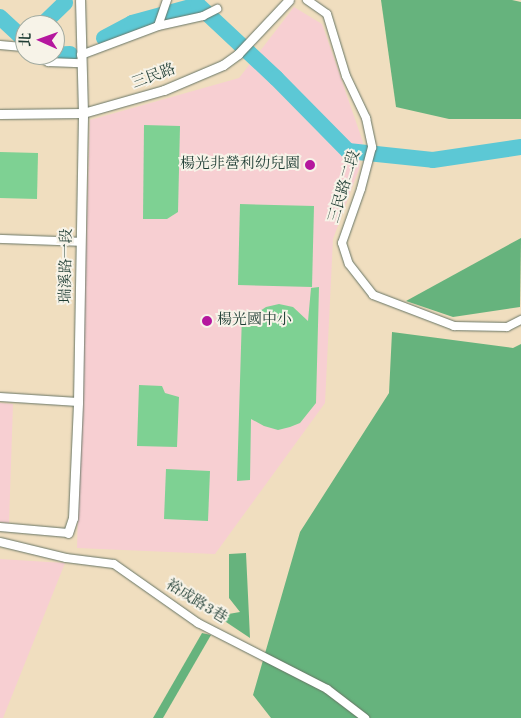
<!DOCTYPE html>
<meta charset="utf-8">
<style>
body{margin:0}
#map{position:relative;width:521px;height:718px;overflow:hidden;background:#f0debf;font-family:"Old Standard TT","Noto Serif TC",serif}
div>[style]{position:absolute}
.built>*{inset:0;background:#f7cfd2}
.green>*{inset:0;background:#7ed193}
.forest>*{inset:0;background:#66b37d}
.river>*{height:16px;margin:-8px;padding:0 8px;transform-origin:8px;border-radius:8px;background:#5cc8d5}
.roads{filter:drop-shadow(0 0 1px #687565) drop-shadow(0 0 1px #687565)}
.minor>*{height:8px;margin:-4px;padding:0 4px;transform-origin:4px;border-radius:4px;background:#fff}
.tertiary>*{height:9px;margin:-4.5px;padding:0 4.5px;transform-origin:4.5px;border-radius:4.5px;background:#fff}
.dots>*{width:14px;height:14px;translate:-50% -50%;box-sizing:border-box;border:2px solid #f7f3e8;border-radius:50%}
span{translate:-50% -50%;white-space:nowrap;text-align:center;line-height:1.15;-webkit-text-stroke:4px #f7f3e8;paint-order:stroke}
.street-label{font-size:15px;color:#1f3d34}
.poi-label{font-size:15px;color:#1f3d34}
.right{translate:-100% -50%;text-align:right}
.left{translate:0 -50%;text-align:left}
.north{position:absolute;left:15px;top:15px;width:50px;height:50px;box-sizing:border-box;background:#f7f3e8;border:1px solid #a1aaa0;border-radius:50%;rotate:272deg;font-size:14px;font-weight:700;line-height:20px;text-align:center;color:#1f3d34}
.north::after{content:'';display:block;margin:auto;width:18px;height:22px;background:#b5179e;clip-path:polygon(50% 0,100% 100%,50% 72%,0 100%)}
</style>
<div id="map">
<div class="built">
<div style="clip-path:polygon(294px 7px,322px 24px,363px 142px,359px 169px,333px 239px,325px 403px,215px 554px,77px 548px,90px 120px,239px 78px)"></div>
<div style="clip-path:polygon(0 403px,13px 404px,9px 523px,0 522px)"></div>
<div style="clip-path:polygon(0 559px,65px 563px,3px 718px,0 718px)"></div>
</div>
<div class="green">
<div style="clip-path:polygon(144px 125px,180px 126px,178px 212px,167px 219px,143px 219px)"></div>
<div style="clip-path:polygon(0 152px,38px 153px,37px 199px,0 198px)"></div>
<div style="clip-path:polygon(240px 204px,314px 206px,312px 287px,238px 285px)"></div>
<div style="clip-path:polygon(319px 287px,316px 403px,300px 423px,290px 427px,278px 430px,264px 426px,251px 419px,250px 480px,237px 481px,242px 314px,254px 315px,266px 307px,279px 304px,293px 307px,308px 321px,311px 288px)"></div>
<div style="clip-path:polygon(139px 385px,162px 386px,165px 393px,179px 397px,177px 447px,137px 446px)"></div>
<div style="clip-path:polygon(166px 469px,210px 471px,208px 521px,164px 519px)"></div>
</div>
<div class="forest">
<div style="clip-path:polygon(381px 0,512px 0,521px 2px,521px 119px,449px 119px,396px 107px)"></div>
<div style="clip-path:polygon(521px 238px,520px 307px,453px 317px,406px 301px)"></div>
<div style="clip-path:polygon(392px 332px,513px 348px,521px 344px,521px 718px,271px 718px,253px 695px,300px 532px,389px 393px)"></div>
<div style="clip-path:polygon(246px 553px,250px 638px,217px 616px,240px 612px,229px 598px,229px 554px)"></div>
<div style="clip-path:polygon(202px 633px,211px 635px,163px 718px,153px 718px)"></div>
</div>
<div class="river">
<div style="left:0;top:17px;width:34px;rotate:43deg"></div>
<div style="left:42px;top:25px;width:32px;rotate:-44deg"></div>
<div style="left:104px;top:38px;width:32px;rotate:-28deg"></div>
<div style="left:132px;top:23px;width:68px;rotate:-15.3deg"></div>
<div style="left:198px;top:5px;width:107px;rotate:43.1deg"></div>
<div style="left:276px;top:78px;width:103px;rotate:45.4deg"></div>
<div style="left:348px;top:151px;width:85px;rotate:6deg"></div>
<div style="left:433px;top:160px;width:89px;rotate:-8.4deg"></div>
<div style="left:50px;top:55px;width:20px;rotate:-3deg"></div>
</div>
<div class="roads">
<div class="minor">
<div style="left:307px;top:0;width:24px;rotate:35deg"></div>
<div style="left:327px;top:14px;width:65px;rotate:73deg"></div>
<div style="left:346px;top:76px;width:47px;rotate:64.5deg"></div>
<div style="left:366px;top:118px;width:30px;rotate:78deg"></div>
<div style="left:372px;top:147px;width:43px;rotate:104.7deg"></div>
<div style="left:361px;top:189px;width:57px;rotate:109.4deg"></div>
<div style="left:342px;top:243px;width:22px;rotate:72deg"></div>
<div style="left:349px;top:264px;width:39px;rotate:52deg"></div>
<div style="left:373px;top:295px;width:87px;rotate:20.9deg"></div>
<div style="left:454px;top:326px;width:53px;rotate:1.1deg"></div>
<div style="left:507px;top:327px;width:16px;rotate:-27deg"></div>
<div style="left:158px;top:26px;width:28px;rotate:-71deg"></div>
<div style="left:0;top:45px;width:25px;rotate:5deg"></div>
<div style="left:35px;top:55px;width:15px;rotate:28deg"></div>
<div style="left:48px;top:62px;width:33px;rotate:2deg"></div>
<div style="left:81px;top:55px;width:82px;rotate:-20.6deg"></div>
<div style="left:158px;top:26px;width:46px;rotate:-12.5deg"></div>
<div style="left:203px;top:16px;width:16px;rotate:-27deg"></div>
<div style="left:0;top:239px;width:81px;rotate:2.1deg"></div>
<div style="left:0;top:397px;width:78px;rotate:3.7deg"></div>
<div style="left:0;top:527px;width:68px;rotate:5deg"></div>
<div style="left:0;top:542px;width:68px;rotate:13.6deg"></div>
<div style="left:66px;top:558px;width:48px;rotate:7.1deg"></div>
<div style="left:114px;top:564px;width:103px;rotate:35.1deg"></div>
<div style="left:198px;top:623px;width:145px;rotate:27.1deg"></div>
<div style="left:327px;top:689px;width:48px;rotate:37.3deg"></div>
</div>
<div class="tertiary">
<div style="left:0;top:114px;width:83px;rotate:-0.7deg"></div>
<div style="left:83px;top:113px;width:84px;rotate:-15.9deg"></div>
<div style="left:164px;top:90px;width:64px;rotate:-23deg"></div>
<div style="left:223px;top:65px;width:19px;rotate:-36deg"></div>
<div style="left:238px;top:54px;width:74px;rotate:-46.6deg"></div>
<div style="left:68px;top:533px;width:16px;rotate:-72deg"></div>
<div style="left:73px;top:518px;width:116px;rotate:-87.5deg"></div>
<div style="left:78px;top:402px;width:289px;rotate:-89deg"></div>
<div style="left:83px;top:113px;width:113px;rotate:-91.5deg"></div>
</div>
</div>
<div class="dots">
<div style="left:310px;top:165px;background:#b5179e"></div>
<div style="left:207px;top:321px;background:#b5179e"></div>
</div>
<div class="street-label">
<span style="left:154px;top:77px;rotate:-20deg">三民路</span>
<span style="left:345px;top:187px;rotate:-73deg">三民路二段</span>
<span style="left:67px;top:266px;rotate:-89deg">瑞溪路一段</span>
<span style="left:196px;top:602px;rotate:32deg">裕成路3巷</span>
</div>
<div class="poi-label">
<span class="right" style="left:300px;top:165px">楊光非營利幼兒園</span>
<span class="left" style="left:217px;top:321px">楊光國中小</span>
</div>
<div class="north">北</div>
</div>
